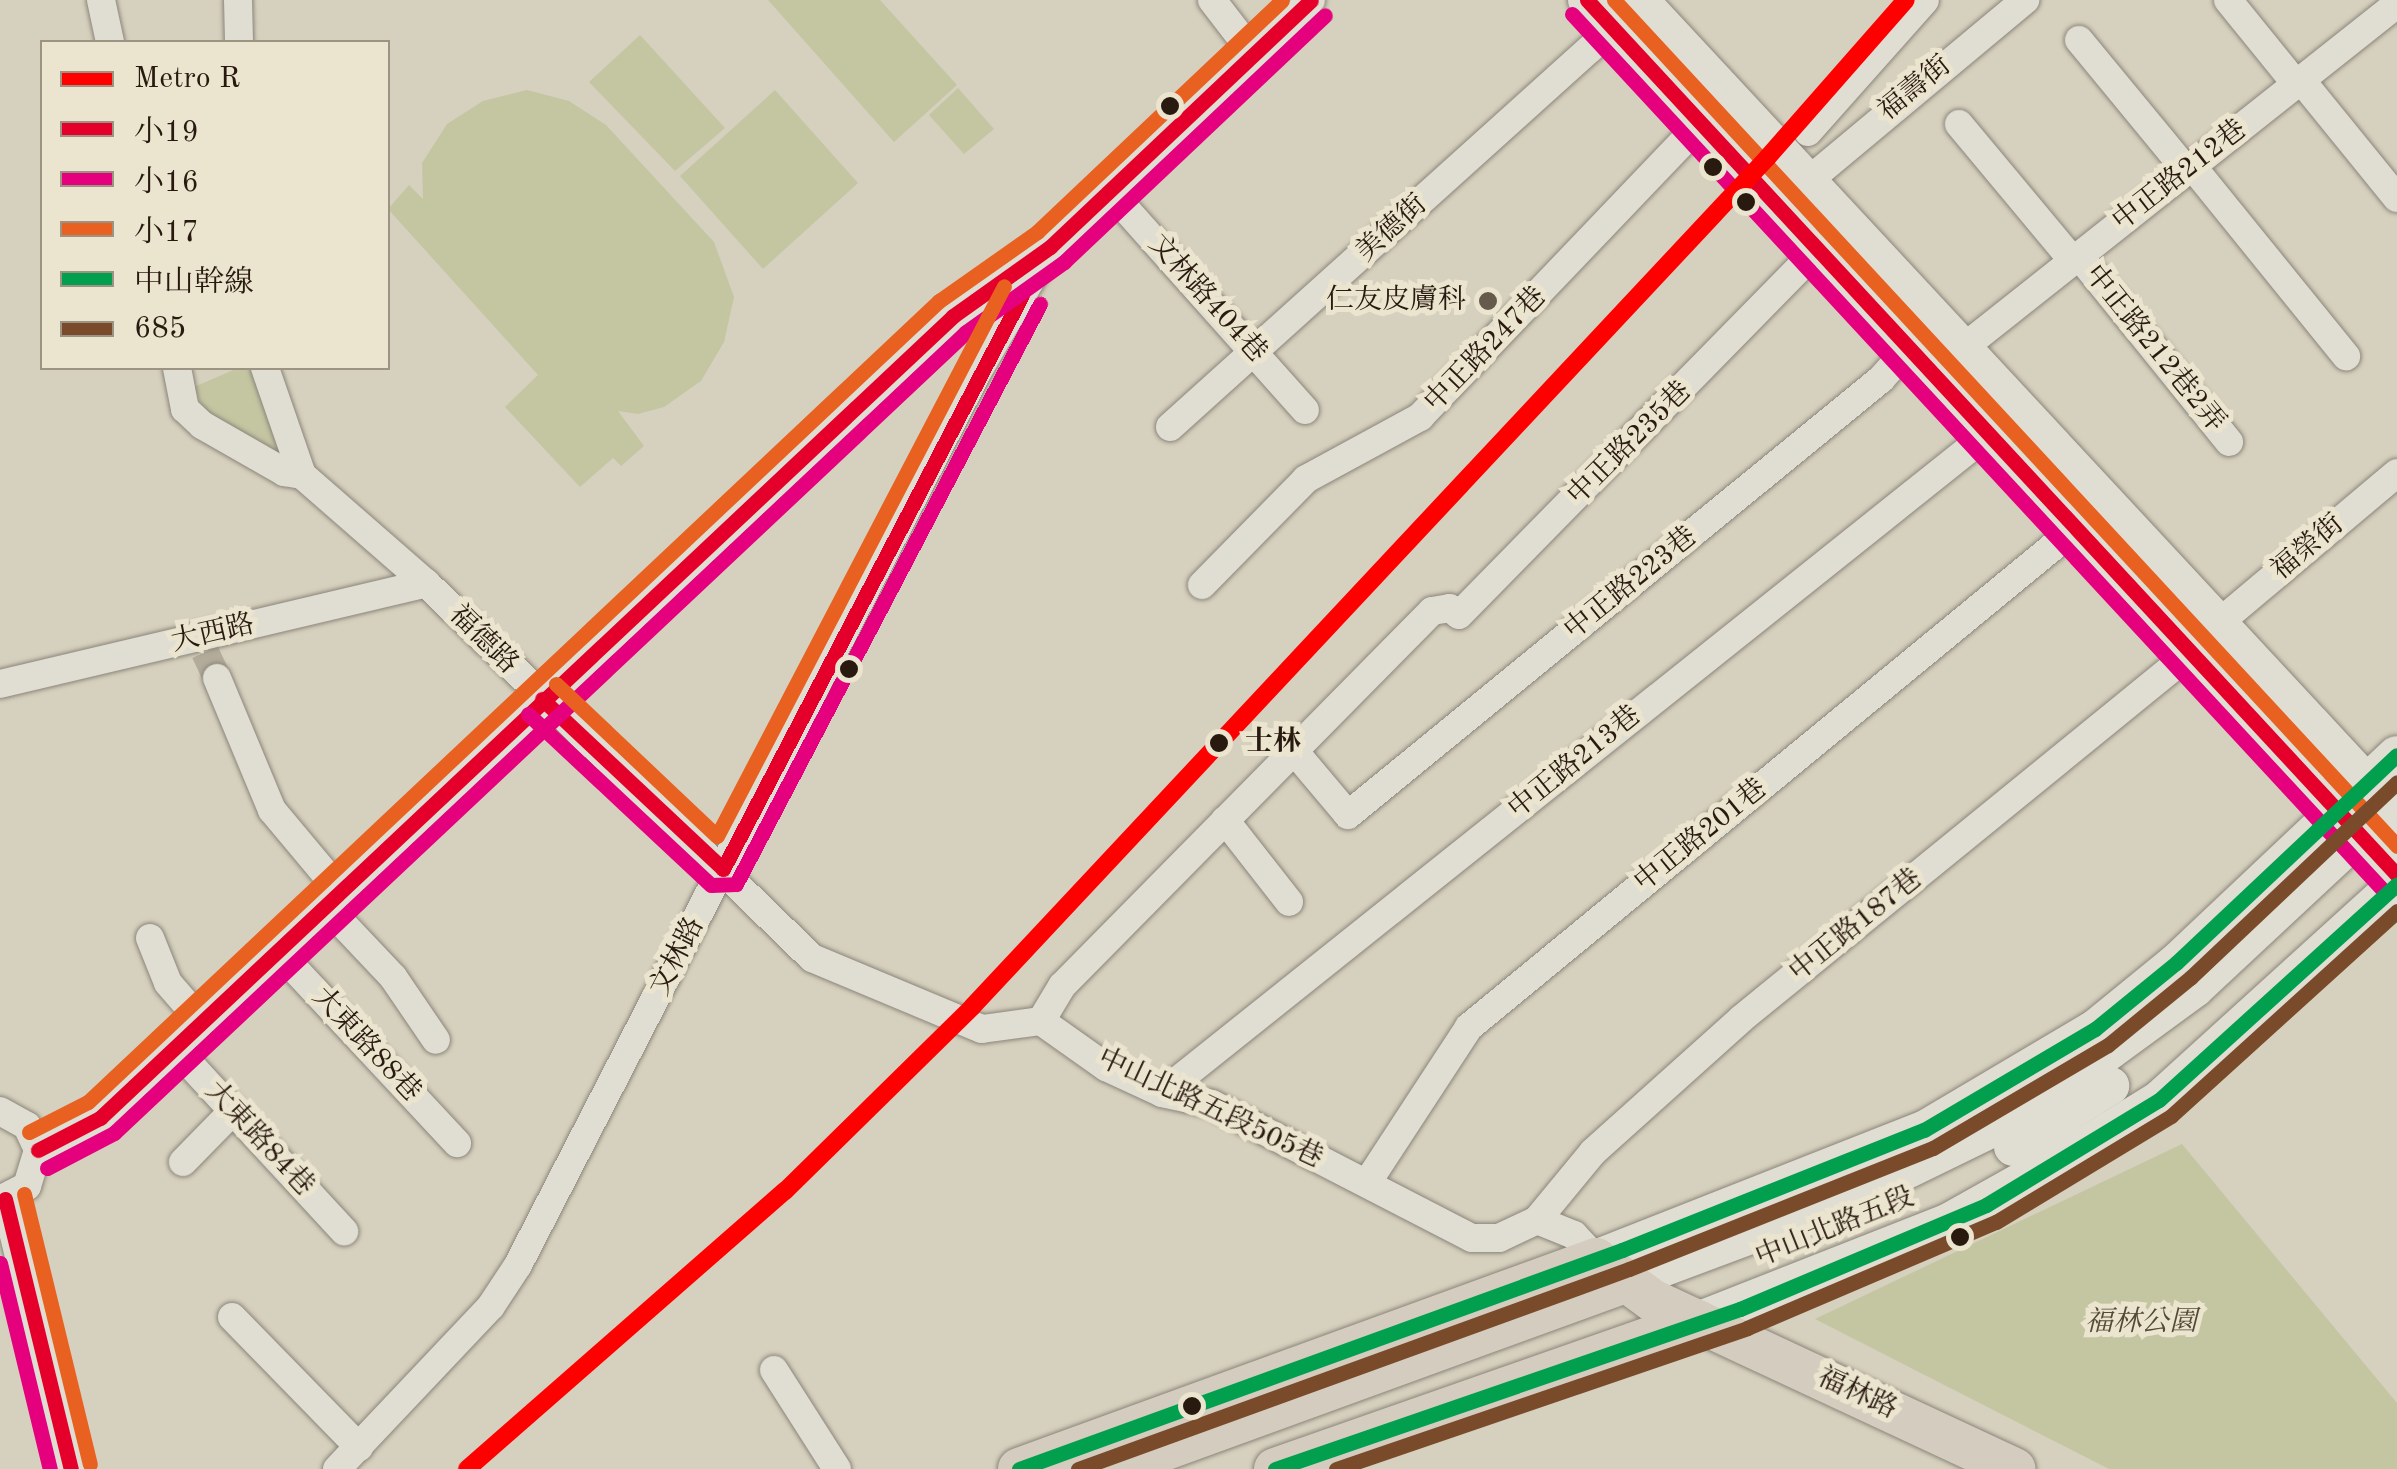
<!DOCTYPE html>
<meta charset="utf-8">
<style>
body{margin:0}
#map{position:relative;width:2397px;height:1469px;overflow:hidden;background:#d6d0be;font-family:"Old Standard TT","Noto Serif TC",serif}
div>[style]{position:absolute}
.green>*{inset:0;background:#c4c6a2}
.street-tunnel>*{height:28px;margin-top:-14px;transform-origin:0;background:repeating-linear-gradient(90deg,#b3ac9b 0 28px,transparent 0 42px)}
.roads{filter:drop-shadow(0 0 2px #8b857a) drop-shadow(0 0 2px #8b857a)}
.street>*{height:28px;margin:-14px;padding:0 14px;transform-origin:14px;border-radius:14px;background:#e0ddd3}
.secondary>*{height:38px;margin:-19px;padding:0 19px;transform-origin:19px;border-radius:19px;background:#e0ddd3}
.primary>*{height:42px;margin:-21px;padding:0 21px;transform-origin:21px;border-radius:21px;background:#d4cdbf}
.bus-1>*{height:15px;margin:-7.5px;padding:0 7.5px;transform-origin:7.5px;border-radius:7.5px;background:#e4002b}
.bus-2>*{height:15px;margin:-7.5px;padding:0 7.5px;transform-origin:7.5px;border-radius:7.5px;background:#e5007d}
.bus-3>*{height:15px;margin:-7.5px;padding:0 7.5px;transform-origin:7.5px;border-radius:7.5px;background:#e86121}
.bus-4>*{height:15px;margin:-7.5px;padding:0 7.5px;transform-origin:7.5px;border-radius:7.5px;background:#029f4e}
.bus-5>*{height:15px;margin:-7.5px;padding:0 7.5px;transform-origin:7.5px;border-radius:7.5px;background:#7a4b2a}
.metro-1>*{height:18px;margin:-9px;padding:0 9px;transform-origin:9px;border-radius:9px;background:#f00}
.dots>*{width:28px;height:28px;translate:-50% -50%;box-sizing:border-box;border:5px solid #ebe4ce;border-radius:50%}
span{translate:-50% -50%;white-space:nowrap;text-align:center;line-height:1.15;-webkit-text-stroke:10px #ebe4ce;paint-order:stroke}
.street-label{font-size:28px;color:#291a10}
.poi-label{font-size:28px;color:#291a10}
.right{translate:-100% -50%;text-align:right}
.stop-label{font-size:28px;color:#291a10;font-weight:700}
.left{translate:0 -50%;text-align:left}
.park-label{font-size:28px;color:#534b35;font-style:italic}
.legend{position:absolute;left:40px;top:40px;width:350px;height:330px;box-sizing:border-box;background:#ebe4ce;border:2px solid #9d9382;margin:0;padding:12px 18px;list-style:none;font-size:30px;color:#291a10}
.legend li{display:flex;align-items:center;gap:20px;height:50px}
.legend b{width:50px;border:2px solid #9d9382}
</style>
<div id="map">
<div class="green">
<div style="clip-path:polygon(768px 0,880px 0,957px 85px,894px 142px)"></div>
<div style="clip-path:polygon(640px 35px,725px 128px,675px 171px,589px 82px)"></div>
<div style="clip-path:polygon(958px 88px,994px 129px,964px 154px,929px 115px)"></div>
<div style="clip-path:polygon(527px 90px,569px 101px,606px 125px,714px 242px,734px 297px,724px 342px,701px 381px,664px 407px,638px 414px,618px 411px,644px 446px,621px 466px,613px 458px,580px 487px,505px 407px,538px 375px,388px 209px,409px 185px,423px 199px,422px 163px,447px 124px,483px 101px)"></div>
<div style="clip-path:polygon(775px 90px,858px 183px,763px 269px,680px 176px)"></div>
<div style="clip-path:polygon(238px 368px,253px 368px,280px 459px,208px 419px,194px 387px)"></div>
<div style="clip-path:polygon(2182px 1144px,2397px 1403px,2397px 1469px,2109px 1469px,1815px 1319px)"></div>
</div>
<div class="street-tunnel">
<div style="left:205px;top:652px;width:29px;rotate:65deg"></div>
</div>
<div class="roads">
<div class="street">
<div style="left:101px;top:0;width:43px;rotate:77.9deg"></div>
<div style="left:238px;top:0;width:42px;rotate:88.6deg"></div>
<div style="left:1212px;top:0;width:66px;rotate:52.4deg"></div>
<div style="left:2228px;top:0;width:108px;rotate:51deg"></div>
<div style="left:2079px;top:40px;width:170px;rotate:50.5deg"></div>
<div style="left:2301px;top:80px;width:152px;rotate:50.9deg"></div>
<div style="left:1959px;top:124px;width:178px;rotate:50.2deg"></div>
<div style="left:1808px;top:132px;width:176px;rotate:-48.4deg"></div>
<div style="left:2192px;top:166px;width:245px;rotate:51deg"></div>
<div style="left:1808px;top:181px;width:283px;rotate:-39.8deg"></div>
<div style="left:1108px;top:189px;width:296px;rotate:48.3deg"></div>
<div style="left:2079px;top:256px;width:239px;rotate:51.1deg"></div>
<div style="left:1963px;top:348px;width:554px;rotate:-38.4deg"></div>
<div style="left:177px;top:368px;width:42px;rotate:79deg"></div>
<div style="left:185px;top:409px;width:23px;rotate:43deg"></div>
<div style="left:202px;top:425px;width:95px;rotate:29.8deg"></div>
<div style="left:284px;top:472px;width:18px;rotate:9deg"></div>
<div style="left:302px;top:475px;width:164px;rotate:41.1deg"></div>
<div style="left:426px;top:583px;width:538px;rotate:44.17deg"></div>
<div style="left:812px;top:958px;width:184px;rotate:22.7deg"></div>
<div style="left:982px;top:1029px;width:60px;rotate:-7.7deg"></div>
<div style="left:1041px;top:1021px;width:80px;rotate:35.3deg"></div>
<div style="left:1106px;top:1067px;width:62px;rotate:24.9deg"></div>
<div style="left:1162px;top:1093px;width:51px;rotate:12.4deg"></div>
<div style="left:1212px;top:1104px;width:292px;rotate:27.3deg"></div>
<div style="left:1472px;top:1238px;width:27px"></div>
<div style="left:1499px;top:1238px;width:42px;rotate:-25.3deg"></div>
<div style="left:1537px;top:1220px;width:40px;rotate:22deg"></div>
<div style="left:1574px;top:1235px;width:33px;rotate:47deg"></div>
<div style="left:265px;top:368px;width:113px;rotate:70.9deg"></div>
<div style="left:1170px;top:427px;width:596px;rotate:-42.01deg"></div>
<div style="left:1202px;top:585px;width:148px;rotate:-45.5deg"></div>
<div style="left:1306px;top:479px;width:130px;rotate:-28.5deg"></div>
<div style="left:1420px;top:417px;width:407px;rotate:-46.3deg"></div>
<div style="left:2220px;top:622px;width:231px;rotate:-40.1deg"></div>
<div style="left:217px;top:678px;width:143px;rotate:67.4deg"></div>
<div style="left:272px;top:810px;width:103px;rotate:50.1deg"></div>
<div style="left:0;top:684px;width:438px;rotate:-13.3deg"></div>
<div style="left:1295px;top:752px;width:82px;rotate:49.9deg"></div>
<div style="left:1348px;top:815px;width:689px;rotate:-39.28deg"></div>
<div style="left:1881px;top:379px;width:42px;rotate:-47.9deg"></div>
<div style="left:1225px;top:820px;width:104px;rotate:52deg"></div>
<div style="left:323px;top:903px;width:102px;rotate:46.6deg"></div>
<div style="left:393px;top:977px;width:76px;rotate:55.7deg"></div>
<div style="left:150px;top:938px;width:48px;rotate:68.2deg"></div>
<div style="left:168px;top:983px;width:50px;rotate:49deg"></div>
<div style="left:275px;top:948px;width:267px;rotate:47deg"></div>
<div style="left:1041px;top:1021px;width:41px;rotate:-59deg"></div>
<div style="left:1062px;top:986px;width:527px;rotate:-45.38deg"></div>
<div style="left:1432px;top:611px;width:18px;rotate:-9deg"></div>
<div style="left:1450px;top:608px;width:11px;rotate:38deg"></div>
<div style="left:1459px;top:615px;width:513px;rotate:-45.55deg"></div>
<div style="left:174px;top:1047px;width:251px;rotate:47.3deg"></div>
<div style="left:1162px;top:1093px;width:1058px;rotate:-38.59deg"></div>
<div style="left:0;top:1111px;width:31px;rotate:29deg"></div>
<div style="left:27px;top:1126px;width:26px;rotate:65deg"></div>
<div style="left:38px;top:1150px;width:38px;rotate:107deg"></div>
<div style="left:27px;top:1186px;width:30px;rotate:153deg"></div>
<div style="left:38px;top:1150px;width:70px;rotate:-27.3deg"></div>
<div style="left:100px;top:1118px;width:1171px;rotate:-43.23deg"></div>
<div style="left:953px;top:316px;width:108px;rotate:-35.2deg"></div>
<div style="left:183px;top:1162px;width:71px;rotate:-45.6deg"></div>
<div style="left:1367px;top:1183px;width:186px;rotate:-56.8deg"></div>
<div style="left:1469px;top:1027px;width:787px;rotate:-39.43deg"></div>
<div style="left:5px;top:1199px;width:278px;rotate:76.3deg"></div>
<div style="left:1537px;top:1220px;width:88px;rotate:-50.5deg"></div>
<div style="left:1593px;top:1152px;width:199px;rotate:-41.9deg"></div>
<div style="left:1741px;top:1019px;width:583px;rotate:-39.15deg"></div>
<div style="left:232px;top:1317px;width:182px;rotate:45.7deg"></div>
<div style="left:774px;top:1370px;width:117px;rotate:57.5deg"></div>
<div style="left:337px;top:1469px;width:224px;rotate:-46.6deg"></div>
<div style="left:491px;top:1306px;width:49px;rotate:-56.6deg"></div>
<div style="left:518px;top:1265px;width:1005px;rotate:-62.77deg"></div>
<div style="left:978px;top:371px;width:143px;rotate:-59.9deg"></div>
<div style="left:1050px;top:247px;width:359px;rotate:-43.4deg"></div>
</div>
<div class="secondary">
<div style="left:1587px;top:0;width:1192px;rotate:47.21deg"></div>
<div style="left:1639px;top:0;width:1114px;rotate:47.11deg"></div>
<div style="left:2013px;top:1147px;width:115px;rotate:-32.2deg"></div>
<div style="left:1596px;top:1259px;width:352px;rotate:-21.5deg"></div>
<div style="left:1924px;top:1130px;width:199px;rotate:-30.6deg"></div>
<div style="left:2095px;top:1029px;width:104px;rotate:-39.2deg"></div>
<div style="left:2176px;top:963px;width:303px;rotate:-43.3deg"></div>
<div style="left:1622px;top:1283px;width:242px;rotate:-20.5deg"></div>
<div style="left:1849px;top:1198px;width:198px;rotate:-26deg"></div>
<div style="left:2027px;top:1111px;width:208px;rotate:-36.2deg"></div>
<div style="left:2195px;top:988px;width:249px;rotate:-43deg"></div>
<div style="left:1698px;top:1321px;width:270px;rotate:-21.5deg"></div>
<div style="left:1949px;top:1222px;width:156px;rotate:-29.2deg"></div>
<div style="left:2085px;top:1146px;width:87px;rotate:-31.9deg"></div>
<div style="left:2159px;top:1100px;width:321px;rotate:-42.2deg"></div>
</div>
<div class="primary">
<div style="left:1019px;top:1469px;width:614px;rotate:-20deg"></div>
<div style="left:1596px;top:1259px;width:69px;rotate:36.2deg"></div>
<div style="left:1652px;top:1300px;width:400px;rotate:25deg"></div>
<div style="left:1111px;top:1469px;width:544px;rotate:-20deg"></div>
<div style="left:1275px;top:1469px;width:448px;rotate:-19.3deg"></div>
</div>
</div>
<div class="bus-1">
<div style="left:1587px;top:0;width:1192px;rotate:47.21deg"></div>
<div style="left:542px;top:699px;width:248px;rotate:43.2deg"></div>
<div style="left:723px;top:869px;width:647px;rotate:-62.48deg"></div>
<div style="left:38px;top:1150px;width:70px;rotate:-27.3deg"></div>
<div style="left:100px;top:1118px;width:1171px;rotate:-43.23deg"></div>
<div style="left:953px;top:316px;width:119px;rotate:-35.4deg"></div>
<div style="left:1050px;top:247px;width:359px;rotate:-43.4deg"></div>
<div style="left:5px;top:1199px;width:278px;rotate:76.3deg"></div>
</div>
<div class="bus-2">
<div style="left:1572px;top:14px;width:1192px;rotate:47.21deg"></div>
<div style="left:528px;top:714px;width:250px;rotate:43.1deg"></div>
<div style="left:711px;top:885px;width:25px;rotate:-2deg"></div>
<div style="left:736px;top:884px;width:655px;rotate:-62.34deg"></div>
<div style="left:47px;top:1168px;width:76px;rotate:-27.6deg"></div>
<div style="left:114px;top:1133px;width:1169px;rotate:-43.23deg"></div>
<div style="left:966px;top:332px;width:120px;rotate:-35.5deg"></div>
<div style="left:1064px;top:262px;width:359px;rotate:-43.4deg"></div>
<div style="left:0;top:1263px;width:212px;rotate:76.4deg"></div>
</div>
<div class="bus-3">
<div style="left:1614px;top:0;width:1153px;rotate:47.21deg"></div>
<div style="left:556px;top:684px;width:221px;rotate:43.4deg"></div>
<div style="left:717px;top:836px;width:620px;rotate:-62.44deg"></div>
<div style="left:29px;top:1132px;width:66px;rotate:-27deg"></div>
<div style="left:88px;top:1102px;width:1169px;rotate:-43.27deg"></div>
<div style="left:939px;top:301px;width:120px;rotate:-35.1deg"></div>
<div style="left:1037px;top:232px;width:337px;rotate:-43.4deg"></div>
<div style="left:24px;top:1194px;width:278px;rotate:76.3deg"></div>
</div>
<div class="bus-4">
<div style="left:1019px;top:1469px;width:642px;rotate:-19.96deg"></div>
<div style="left:1622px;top:1250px;width:325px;rotate:-21.7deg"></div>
<div style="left:1924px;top:1130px;width:199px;rotate:-30.6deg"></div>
<div style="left:2095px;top:1029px;width:104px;rotate:-39.2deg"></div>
<div style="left:2176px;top:963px;width:303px;rotate:-43.3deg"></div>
<div style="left:1275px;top:1469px;width:492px;rotate:-19deg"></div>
<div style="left:1740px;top:1309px;width:267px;rotate:-22.9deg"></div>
<div style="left:1986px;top:1205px;width:202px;rotate:-31.3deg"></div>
<div style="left:2159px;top:1100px;width:321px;rotate:-42.2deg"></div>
</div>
<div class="bus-5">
<div style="left:1078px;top:1469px;width:586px;rotate:-19.95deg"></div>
<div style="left:1629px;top:1269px;width:327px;rotate:-21.7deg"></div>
<div style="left:1933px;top:1148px;width:203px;rotate:-30.5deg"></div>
<div style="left:2108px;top:1045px;width:106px;rotate:-39.3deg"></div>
<div style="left:2190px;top:978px;width:285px;rotate:-43.4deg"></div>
<div style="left:1336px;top:1469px;width:435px;rotate:-18.9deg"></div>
<div style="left:1747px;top:1328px;width:271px;rotate:-23.1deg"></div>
<div style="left:1996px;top:1222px;width:205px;rotate:-31.2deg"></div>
<div style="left:2171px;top:1116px;width:305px;rotate:-42.2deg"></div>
</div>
<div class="metro-1">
<div style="left:467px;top:1469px;width:422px;rotate:-41.2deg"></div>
<div style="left:785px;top:1191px;width:262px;rotate:-44.5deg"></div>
<div style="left:972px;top:1007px;width:1163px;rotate:-46.88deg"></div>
<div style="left:1767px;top:158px;width:210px;rotate:-48.7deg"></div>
</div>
<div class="dots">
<div style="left:1170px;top:106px;background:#291a10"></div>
<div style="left:1713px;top:167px;background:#291a10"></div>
<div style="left:1746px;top:202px;background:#291a10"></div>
<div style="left:1488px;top:301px;background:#665a4d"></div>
<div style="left:849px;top:669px;background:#291a10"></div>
<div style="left:1219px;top:743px;background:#291a10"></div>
<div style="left:1960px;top:1237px;background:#291a10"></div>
<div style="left:1192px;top:1406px;background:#291a10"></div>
</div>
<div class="street-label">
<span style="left:1915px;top:89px;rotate:-39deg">福壽街</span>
<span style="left:2180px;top:176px;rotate:-38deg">中正路212巷</span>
<span style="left:1392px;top:229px;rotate:-42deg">美德街</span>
<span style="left:1207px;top:299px;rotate:48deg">文林路404巷</span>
<span style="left:2154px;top:349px;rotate:51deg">中正路212巷2弄</span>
<span style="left:1486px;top:350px;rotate:-46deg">中正路247巷</span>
<span style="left:1630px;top:444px;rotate:-45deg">中正路235巷</span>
<span style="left:2308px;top:548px;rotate:-40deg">福榮街</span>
<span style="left:1631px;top:584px;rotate:-39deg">中正路223巷</span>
<span style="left:213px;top:634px;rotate:-13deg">大西路</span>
<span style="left:483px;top:640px;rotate:45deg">福德路</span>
<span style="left:1575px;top:763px;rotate:-39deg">中正路213巷</span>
<span style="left:1701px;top:836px;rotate:-39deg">中正路201巷</span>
<span style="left:1856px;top:926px;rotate:-39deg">中正路187巷</span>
<span style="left:678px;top:957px;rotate:-63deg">文林路</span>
<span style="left:366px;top:1045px;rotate:47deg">大東路88巷</span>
<span style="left:1210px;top:1109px;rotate:25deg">中山北路五段505巷</span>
<span style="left:259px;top:1139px;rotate:47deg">大東路84巷</span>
<span style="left:1835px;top:1228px;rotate:-22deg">中山北路五段</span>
<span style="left:1857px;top:1394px;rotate:25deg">福林路</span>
</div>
<div class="poi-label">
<span class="right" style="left:1466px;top:301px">仁友皮膚科</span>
</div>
<div class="stop-label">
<span class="left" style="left:1245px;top:743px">士林</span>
</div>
<div class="park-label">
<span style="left:2141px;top:1323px">福林公園</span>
</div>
<ul class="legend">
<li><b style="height:12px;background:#f00"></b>Metro R</li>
<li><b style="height:12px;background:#e4002b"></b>小19</li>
<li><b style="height:12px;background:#e5007d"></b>小16</li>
<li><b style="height:12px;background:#e86121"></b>小17</li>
<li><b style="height:12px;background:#029f4e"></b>中山幹線</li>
<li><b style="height:12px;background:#7a4b2a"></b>685</li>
</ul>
</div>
